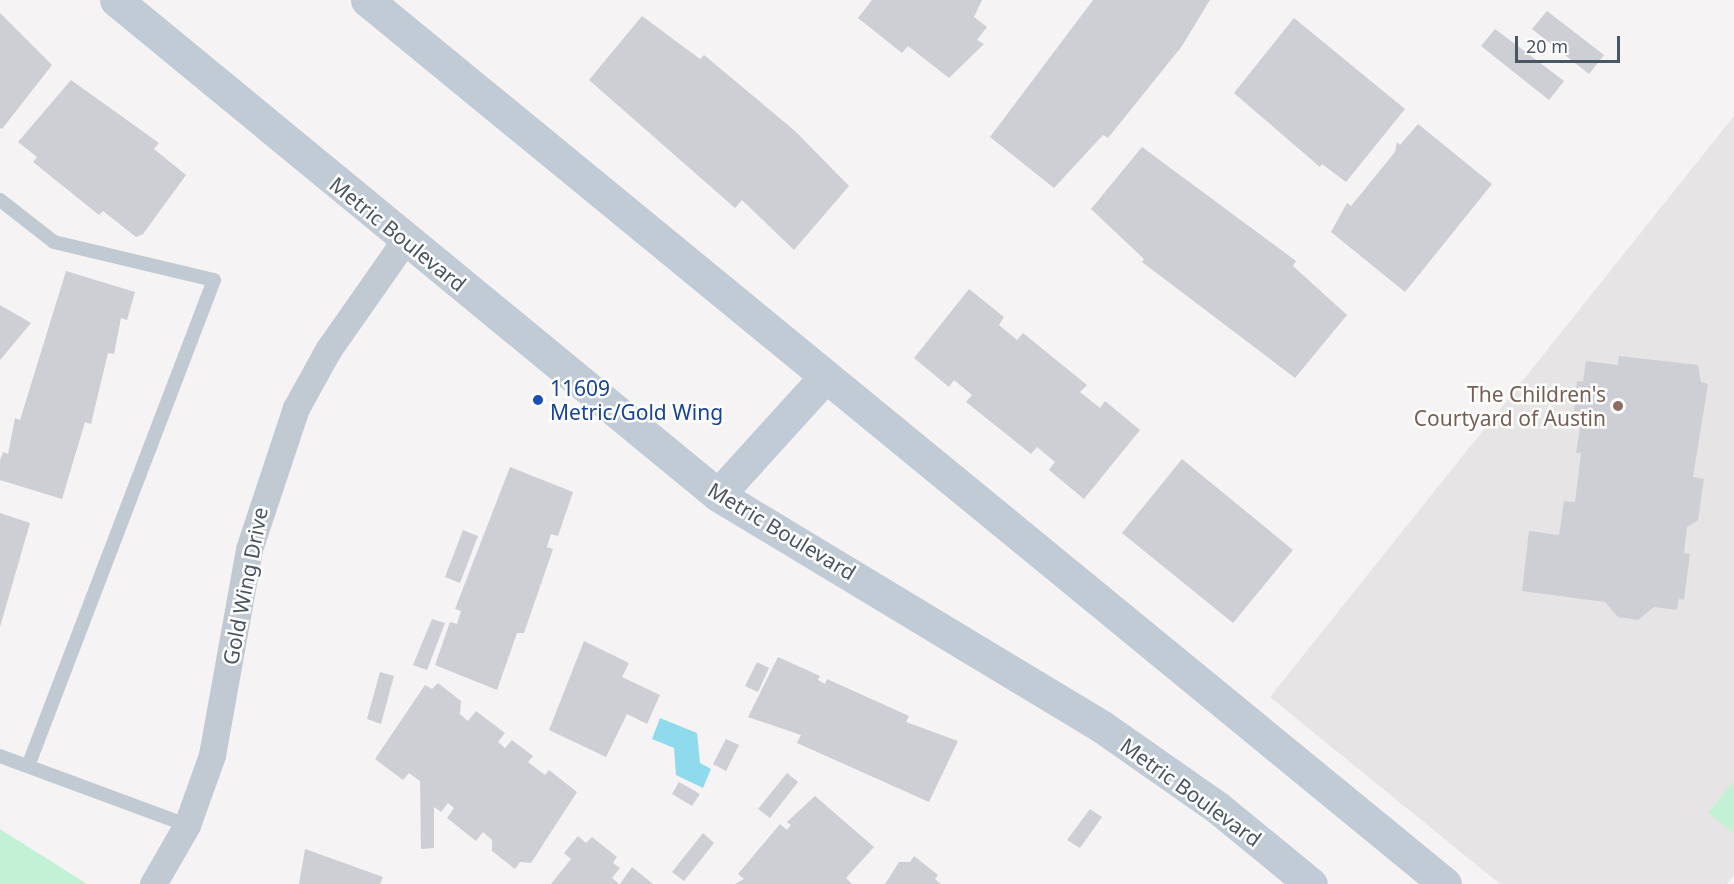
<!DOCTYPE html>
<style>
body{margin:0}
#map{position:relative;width:1734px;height:884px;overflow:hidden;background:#f5f3f3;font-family:"Noto Sans",sans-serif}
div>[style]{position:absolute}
.education>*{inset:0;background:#e6e4e5}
.green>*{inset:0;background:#c3f1d5}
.water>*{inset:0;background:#90daee}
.building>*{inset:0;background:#cdcfd5}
.lane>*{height:14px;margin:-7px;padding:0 7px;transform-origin:7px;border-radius:7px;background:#c1cad2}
.street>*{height:27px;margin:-13.5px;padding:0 13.5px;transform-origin:13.5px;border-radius:13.5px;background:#c1cad2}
.secondary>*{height:33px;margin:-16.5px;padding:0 16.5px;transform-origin:16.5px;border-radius:16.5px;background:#c1cbd6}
.dots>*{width:16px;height:16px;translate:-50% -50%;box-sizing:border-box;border:3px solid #fff;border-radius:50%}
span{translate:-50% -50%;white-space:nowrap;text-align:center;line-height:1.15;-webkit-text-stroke:5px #fff;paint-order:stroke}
.street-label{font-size:21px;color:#4a5661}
.transit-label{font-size:21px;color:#164399}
.left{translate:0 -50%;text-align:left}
.education-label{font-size:21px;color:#785e54}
.right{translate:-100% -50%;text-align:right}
.scale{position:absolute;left:1515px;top:36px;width:105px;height:27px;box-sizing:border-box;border:3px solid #4a5661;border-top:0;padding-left:8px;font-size:18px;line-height:21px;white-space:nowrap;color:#4a5661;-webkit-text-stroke:4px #fff;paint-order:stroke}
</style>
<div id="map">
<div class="education">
<div style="clip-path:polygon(1734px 116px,1734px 875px,1727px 884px,1500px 884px,1270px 697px)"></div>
</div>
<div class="green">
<div style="clip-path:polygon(1734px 781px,1734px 833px,1708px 813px)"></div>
<div style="clip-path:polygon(0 829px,87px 884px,0 884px)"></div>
</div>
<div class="water">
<div style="clip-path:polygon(660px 718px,697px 733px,700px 763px,711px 769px,703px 788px,676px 775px,674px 748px,652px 739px)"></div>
</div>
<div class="building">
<div style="clip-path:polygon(872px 0,982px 0,974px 17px,987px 27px,977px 40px,984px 44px,949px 78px,908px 46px,902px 53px,858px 18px)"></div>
<div style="clip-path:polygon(1093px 0,1210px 0,1182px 46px,1108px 138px,1103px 135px,1054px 188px,990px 137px)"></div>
<div style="clip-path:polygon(1547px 11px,1604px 55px,1589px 74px,1532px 29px)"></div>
<div style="clip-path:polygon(0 13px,52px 65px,2px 129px,0 128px)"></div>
<div style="clip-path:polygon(642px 16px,700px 59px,704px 55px,795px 131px,849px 186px,794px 250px,742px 200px,735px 208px,589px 80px)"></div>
<div style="clip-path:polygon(1294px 18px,1405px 109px,1346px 182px,1322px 164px,1320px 167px,1234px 93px)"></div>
<div style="clip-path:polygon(1495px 29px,1564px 81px,1549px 100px,1481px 46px)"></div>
<div style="clip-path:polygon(71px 80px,159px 143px,154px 149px,186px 175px,143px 234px,136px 237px,103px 211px,99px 215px,33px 162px,37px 157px,18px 142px)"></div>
<div style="clip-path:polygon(1418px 124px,1492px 184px,1405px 292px,1331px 232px,1347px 203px,1351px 206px,1395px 152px,1397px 142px,1400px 145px)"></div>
<div style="clip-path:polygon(1142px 147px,1296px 261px,1293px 266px,1347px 315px,1295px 378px,1142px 262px,1144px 259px,1091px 209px)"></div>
<div style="clip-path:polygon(66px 271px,135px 292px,127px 320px,121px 318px,114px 354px,108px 353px,91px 424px,85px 422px,62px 499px,0 480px,0 460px,3px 452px,8px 454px,15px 418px,20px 420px)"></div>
<div style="clip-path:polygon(969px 289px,1004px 317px,999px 325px,1017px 340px,1023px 333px,1087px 385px,1080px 392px,1100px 408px,1105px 401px,1140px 430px,1084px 499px,1049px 470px,1055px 462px,1037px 447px,1031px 454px,966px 402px,972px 395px,954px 380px,949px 387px,914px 358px)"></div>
<div style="clip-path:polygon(0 305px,31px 323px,0 360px)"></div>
<div style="clip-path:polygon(1619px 356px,1698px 365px,1701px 382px,1708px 384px,1693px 477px,1704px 479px,1698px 520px,1687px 527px,1684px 553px,1690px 554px,1684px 600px,1679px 599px,1677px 610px,1654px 607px,1638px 620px,1618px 617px,1605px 602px,1522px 591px,1529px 531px,1559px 535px,1564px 501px,1575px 502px,1581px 453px,1576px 453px,1581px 421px,1573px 420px,1577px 381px,1583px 382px,1586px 361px,1618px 365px)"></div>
<div style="clip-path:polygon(1182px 459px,1293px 550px,1233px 623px,1122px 533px)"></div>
<div style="clip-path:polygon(510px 467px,573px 492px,558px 536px,551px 534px,547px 547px,553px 549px,524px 633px,517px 633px,497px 690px,435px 665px,450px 622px,457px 624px,461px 611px,455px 609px)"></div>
<div style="clip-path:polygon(0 513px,30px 523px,0 627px)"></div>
<div style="clip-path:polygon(463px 530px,478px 536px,460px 583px,445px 577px)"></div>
<div style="clip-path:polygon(432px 619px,445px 623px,427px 670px,413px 665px)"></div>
<div style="clip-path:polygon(584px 641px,629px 663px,622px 677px,660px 695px,647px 724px,627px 714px,606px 757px,549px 730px)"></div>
<div style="clip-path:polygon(778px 657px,820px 676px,818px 680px,825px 684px,827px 679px,909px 716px,906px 722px,958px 741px,929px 802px,797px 743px,801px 735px,748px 717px)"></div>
<div style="clip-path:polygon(757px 662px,769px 668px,758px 692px,745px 686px)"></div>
<div style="clip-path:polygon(380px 672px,394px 676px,381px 724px,367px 719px)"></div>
<div style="clip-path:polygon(438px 683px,461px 701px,460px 714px,468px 721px,476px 711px,505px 733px,498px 742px,505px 748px,512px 740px,533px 756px,528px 762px,545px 775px,549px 770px,577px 792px,531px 863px,520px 862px,515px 869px,492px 851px,492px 840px,483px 832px,476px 841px,447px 818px,454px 808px,448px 803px,441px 812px,434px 807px,434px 848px,421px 849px,420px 781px,409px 773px,403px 780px,375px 759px,425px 685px,432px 689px)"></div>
<div style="clip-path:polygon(726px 739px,739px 745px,726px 771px,713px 764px)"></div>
<div style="clip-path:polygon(787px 773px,798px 782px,770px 818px,758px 809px)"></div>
<div style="clip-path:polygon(679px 782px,700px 794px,692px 806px,672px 794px)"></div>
<div style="clip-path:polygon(815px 796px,874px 847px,846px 878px,852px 884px,735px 884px,744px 879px,738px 874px,780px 824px,787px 830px,791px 825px,787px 822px)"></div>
<div style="clip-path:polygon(1090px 809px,1102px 817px,1080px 848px,1067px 840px)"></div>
<div style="clip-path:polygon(703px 833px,714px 843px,684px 881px,672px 872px)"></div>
<div style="clip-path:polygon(578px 836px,586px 843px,592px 837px,617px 857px,613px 863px,620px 868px,612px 878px,619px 884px,551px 884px,571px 859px,564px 853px)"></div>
<div style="clip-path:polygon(305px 849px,383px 877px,380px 884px,299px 884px)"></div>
<div style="clip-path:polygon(914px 856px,938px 875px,935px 879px,941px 884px,885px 884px,899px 862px,910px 862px)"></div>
<div style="clip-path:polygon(632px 867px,653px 884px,620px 884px)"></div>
</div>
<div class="lane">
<div style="left:0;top:200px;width:68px;rotate:37.9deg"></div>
<div style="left:54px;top:242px;width:164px;rotate:13.4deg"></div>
<div style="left:214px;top:280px;width:520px;rotate:110.94deg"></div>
<div style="left:0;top:756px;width:199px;rotate:20.3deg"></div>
</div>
<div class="street">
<div style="left:153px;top:884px;width:68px;rotate:-60deg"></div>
<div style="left:187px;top:825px;width:74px;rotate:-70.3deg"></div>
<div style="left:212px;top:755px;width:209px;rotate:-79.8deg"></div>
<div style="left:249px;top:549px;width:149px;rotate:-71.6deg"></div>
<div style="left:296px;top:408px;width:66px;rotate:-61.1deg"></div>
<div style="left:328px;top:350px;width:134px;rotate:-55deg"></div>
</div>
<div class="secondary">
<div style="left:116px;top:0;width:779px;rotate:39.43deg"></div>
<div style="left:718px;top:495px;width:447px;rotate:31.1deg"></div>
<div style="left:1101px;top:726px;width:143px;rotate:35deg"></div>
<div style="left:1218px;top:808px;width:120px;rotate:39.3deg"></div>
<div style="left:367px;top:0;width:1394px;rotate:39.35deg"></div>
<div style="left:718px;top:495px;width:159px;rotate:-47.8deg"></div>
</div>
<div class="dots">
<div style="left:538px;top:400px;background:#1a4fb4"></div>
<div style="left:1618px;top:406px;background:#8d6e63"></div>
</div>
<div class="street-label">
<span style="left:398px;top:234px;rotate:39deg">Metric Boulevard</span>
<span style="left:782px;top:531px;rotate:31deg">Metric Boulevard</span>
<span style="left:245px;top:586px;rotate:-79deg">Gold Wing Drive</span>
<span style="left:1191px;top:792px;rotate:36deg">Metric Boulevard</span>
</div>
<div class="transit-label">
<span class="left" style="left:550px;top:400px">11609<br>Metric/Gold Wing</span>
</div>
<div class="education-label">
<span class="right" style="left:1606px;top:406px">The Children's<br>Courtyard of Austin</span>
</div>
<div class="scale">20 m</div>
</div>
